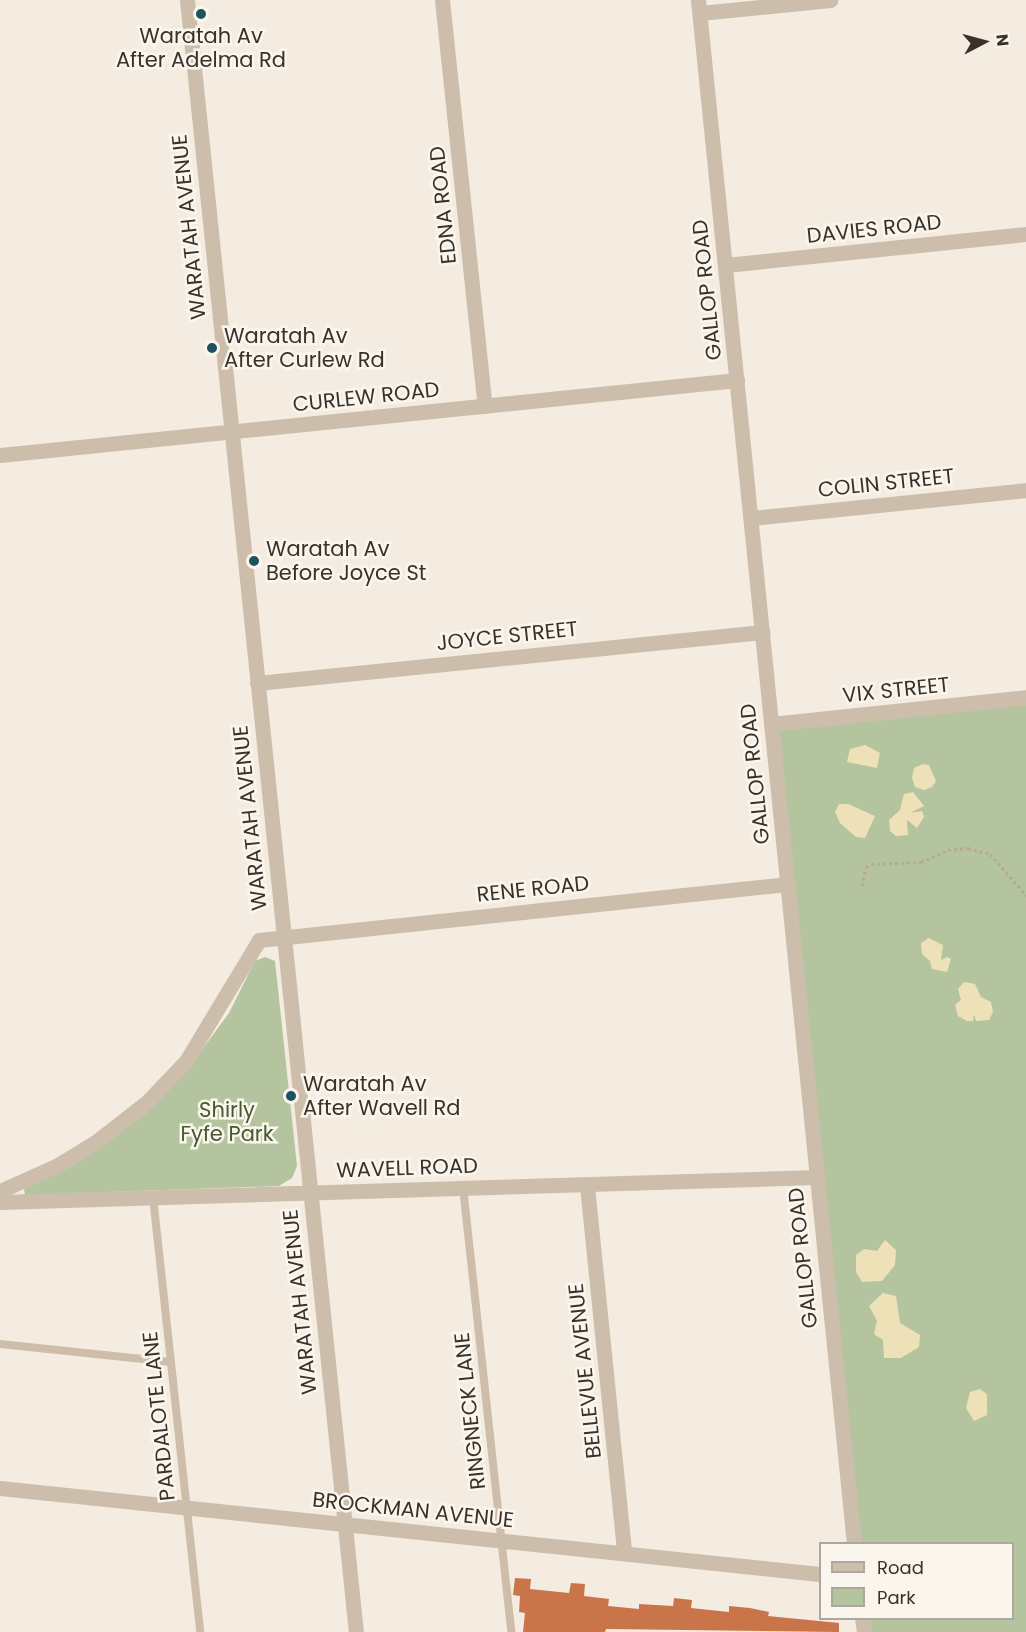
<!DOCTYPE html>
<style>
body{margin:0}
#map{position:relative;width:1026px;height:1632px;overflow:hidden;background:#f4ece0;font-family:Poppins,sans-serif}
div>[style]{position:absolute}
.green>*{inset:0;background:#b4c49f}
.sand>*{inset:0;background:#efe1b7}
.building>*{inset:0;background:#c97449}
.path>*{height:3px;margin-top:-1.5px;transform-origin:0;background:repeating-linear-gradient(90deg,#b9a895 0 3px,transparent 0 6px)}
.service>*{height:8px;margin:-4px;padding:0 4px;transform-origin:4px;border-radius:4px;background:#cdbeab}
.minor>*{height:15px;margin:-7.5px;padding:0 7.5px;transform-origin:7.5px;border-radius:7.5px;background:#cdbeab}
.tertiary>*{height:15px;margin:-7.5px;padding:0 7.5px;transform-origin:7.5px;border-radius:7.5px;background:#cdbeab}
.dots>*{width:16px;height:16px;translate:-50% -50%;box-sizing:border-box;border:3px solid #fbf6ed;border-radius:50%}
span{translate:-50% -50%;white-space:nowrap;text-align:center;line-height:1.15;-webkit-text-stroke:5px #fbf6ed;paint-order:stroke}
.poi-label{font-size:21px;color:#3a312a}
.left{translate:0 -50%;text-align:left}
.street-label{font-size:21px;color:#3a312a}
.park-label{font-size:21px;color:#455a2d}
.legend{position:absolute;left:819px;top:1542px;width:195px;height:78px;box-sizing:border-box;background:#fbf6ed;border:2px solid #aea79f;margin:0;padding:8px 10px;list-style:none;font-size:18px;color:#3a312a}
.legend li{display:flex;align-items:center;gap:12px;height:30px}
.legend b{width:30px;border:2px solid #aea79f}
.north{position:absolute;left:954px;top:12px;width:60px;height:60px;-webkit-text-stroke:4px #fbf6ed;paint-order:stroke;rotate:84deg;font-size:16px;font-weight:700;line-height:24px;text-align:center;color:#3a312a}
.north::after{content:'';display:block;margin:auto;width:21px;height:27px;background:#3a312a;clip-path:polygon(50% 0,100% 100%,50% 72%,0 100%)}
</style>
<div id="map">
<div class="green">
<div style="clip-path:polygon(1026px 703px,1026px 1632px,867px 1632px,866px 1619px,1012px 1618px,1012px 1544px,858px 1543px,775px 727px)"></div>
<div style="clip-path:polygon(265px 957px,275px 961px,297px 1166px,292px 1178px,279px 1186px,25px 1195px,24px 1189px,96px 1151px,147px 1112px,190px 1066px,229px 1013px,255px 961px)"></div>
</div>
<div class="sand">
<div style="clip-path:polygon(865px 745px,880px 753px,877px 768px,847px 762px,850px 749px)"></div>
<div style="clip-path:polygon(923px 764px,929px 765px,936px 781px,932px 787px,924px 790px,915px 787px,912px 778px,914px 768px)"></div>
<div style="clip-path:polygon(913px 792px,924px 806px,910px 813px,922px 811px,924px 817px,917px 828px,907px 820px,908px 835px,896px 836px,890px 831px,889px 820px,900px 810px,904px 794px)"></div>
<div style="clip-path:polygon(839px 804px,848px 804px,875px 816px,865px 838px,856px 837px,840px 823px,835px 812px)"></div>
<div style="clip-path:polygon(929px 938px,943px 945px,941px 960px,947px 957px,951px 959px,947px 972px,932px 969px,930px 961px,922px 954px,921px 943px)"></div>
<div style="clip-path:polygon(964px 982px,975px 984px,981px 997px,991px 1002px,993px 1012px,989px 1020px,976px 1021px,974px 1014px,973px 1021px,967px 1021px,958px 1016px,955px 1005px,961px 1000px,958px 989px)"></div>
<div style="clip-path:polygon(885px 1240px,896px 1250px,895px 1265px,882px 1281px,862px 1282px,856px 1272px,856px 1255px,864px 1249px,877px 1251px)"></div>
<div style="clip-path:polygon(883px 1293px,896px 1296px,900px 1323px,920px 1335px,919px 1347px,901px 1358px,884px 1358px,883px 1340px,874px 1334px,877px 1321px,869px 1306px)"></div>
<div style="clip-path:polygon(980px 1389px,987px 1394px,987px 1415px,974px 1421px,966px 1408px,970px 1392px)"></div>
</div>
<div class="building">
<div style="clip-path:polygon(515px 1578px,531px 1579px,530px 1589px,569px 1593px,571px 1583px,585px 1584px,584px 1596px,609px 1599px,608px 1606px,639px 1609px,639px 1604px,673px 1606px,674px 1598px,692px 1600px,691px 1608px,729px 1612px,729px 1606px,750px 1608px,769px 1612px,768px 1616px,839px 1623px,839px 1632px,606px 1629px,605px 1632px,523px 1632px,525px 1613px,519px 1612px,520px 1596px,513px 1595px)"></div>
</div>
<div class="path">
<div style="left:862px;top:886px;width:19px;rotate:-78deg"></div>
<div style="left:866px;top:867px;width:6px;rotate:-31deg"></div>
<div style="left:871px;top:864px;width:50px;rotate:-2.3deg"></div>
<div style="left:921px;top:862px;width:30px;rotate:-24deg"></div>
<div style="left:948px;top:850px;width:20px;rotate:-6deg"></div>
<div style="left:968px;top:848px;width:23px;rotate:15deg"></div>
<div style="left:990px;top:854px;width:55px;rotate:48.7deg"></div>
</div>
<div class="service">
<div style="left:463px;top:1187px;width:448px;rotate:83.8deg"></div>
<div style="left:153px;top:1197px;width:438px;rotate:83.8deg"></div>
<div style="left:0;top:1344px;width:172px;rotate:6deg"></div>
</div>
<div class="minor">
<div style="left:442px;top:0;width:408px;rotate:84deg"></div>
<div style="left:698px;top:0;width:1552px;rotate:84.23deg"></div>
<div style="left:700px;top:13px;width:131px;rotate:-5.7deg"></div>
<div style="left:726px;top:265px;width:302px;rotate:-5.9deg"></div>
<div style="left:0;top:455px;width:741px;rotate:-5.81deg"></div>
<div style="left:751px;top:518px;width:276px;rotate:-5.8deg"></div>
<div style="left:257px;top:683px;width:508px;rotate:-5.77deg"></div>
<div style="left:771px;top:724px;width:256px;rotate:-6deg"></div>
<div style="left:587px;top:1186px;width:369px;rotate:84.2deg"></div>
<div style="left:0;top:1191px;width:64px;rotate:-24.1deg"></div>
<div style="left:58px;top:1165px;width:46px;rotate:-31.6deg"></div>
<div style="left:97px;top:1141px;width:63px;rotate:-38deg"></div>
<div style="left:147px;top:1102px;width:57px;rotate:-46.4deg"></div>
<div style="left:186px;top:1061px;width:141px;rotate:-58.9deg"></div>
<div style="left:259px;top:940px;width:531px;rotate:-6.05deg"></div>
<div style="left:0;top:1202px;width:816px;rotate:-1.75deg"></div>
<div style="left:0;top:1488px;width:824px;rotate:5.99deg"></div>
<div style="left:862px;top:1618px;width:14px;rotate:82deg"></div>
</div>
<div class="tertiary">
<div style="left:187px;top:0;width:1641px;rotate:84.09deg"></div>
</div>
<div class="dots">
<div style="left:201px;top:14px;background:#1e535e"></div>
<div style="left:212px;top:348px;background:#1e535e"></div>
<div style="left:254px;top:561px;background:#1e535e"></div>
<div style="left:291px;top:1096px;background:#1e535e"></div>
</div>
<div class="poi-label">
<span style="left:201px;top:48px">Waratah Av<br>After Adelma Rd</span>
<span class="left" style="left:224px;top:348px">Waratah Av<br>After Curlew Rd</span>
<span class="left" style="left:266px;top:561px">Waratah Av<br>Before Joyce St</span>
<span class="left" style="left:303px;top:1096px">Waratah Av<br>After Wavell Rd</span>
</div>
<div class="street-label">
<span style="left:443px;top:205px;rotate:-96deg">EDNA ROAD</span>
<span style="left:189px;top:227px;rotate:-96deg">WARATAH AVENUE</span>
<span style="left:874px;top:229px;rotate:-6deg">DAVIES ROAD</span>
<span style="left:707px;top:290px;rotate:-96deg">GALLOP ROAD</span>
<span style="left:366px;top:397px;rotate:-6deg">CURLEW ROAD</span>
<span style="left:886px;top:483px;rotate:-6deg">COLIN STREET</span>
<span style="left:507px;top:636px;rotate:-6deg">JOYCE STREET</span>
<span style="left:896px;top:690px;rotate:-6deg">VIX STREET</span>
<span style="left:755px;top:774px;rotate:-96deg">GALLOP ROAD</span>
<span style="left:250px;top:818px;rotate:-96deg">WARATAH AVENUE</span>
<span style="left:533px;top:889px;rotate:-6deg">RENE ROAD</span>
<span style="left:407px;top:1168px;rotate:-2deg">WAVELL ROAD</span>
<span style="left:803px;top:1258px;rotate:-96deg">GALLOP ROAD</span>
<span style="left:300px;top:1302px;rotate:-96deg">WARATAH AVENUE</span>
<span style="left:585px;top:1371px;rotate:-96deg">BELLEVUE AVENUE</span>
<span style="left:470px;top:1411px;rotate:-96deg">RINGNECK LANE</span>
<span style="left:159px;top:1416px;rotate:-96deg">PARDALOTE LANE</span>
<span style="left:413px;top:1510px;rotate:6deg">BROCKMAN AVENUE</span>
</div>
<div class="park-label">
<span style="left:227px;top:1122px">Shirly<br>Fyfe Park</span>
</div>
<ul class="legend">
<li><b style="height:8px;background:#cdbeab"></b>Road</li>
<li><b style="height:16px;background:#b4c49f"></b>Park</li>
</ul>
<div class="north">N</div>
</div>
